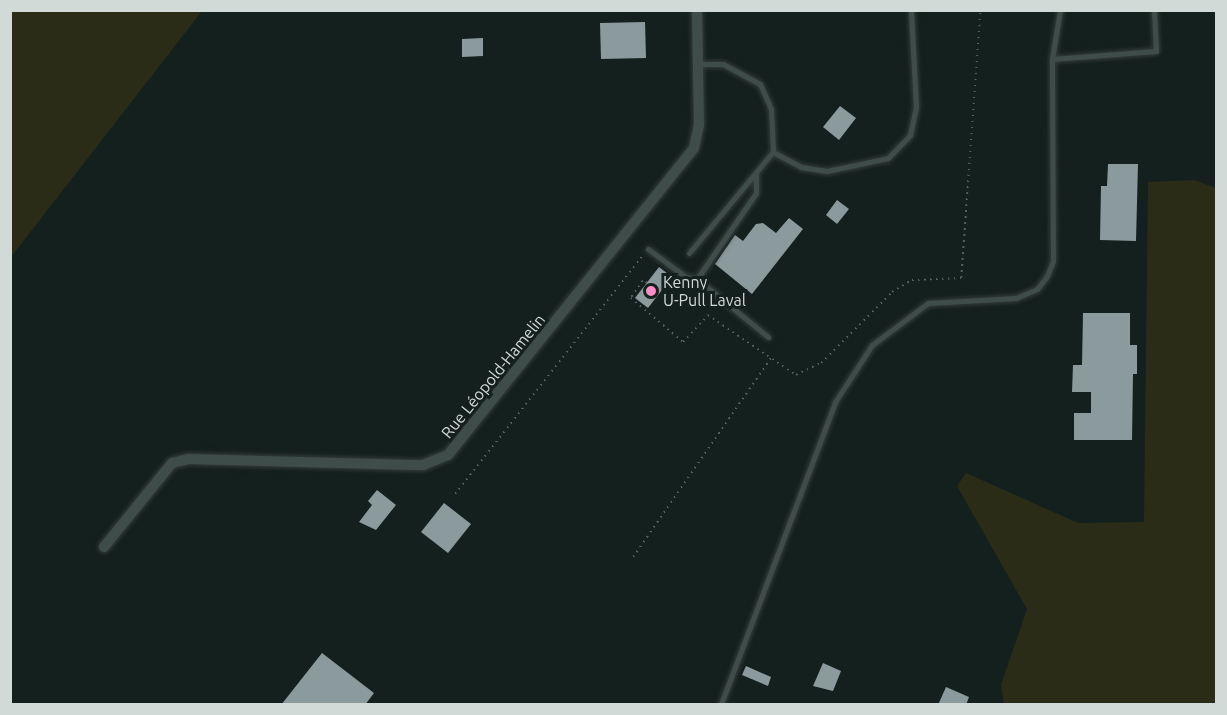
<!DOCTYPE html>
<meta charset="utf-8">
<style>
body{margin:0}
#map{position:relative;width:1227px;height:715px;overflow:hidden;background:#14201d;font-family:Ubuntu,sans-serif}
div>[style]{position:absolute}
.green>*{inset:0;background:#2b2c18}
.building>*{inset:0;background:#8a9a9d}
.path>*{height:1.5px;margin-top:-0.75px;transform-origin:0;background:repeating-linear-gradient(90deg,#57625f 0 1.5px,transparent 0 6px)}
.roads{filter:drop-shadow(0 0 2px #343c3a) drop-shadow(0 0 2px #343c3a)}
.lane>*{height:5px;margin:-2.5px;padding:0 2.5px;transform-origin:2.5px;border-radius:2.5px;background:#3f4d4a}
.street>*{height:10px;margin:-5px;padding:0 5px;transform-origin:5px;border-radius:5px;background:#3f4d4a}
.dots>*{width:16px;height:16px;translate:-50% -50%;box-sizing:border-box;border:3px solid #14201d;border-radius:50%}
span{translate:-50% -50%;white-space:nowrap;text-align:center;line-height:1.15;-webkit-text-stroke:6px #14201d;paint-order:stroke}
.poi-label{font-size:16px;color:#d2dad8}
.left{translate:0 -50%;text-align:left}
.street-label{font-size:16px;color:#d2dad8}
.frame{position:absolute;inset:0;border:12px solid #d2dad8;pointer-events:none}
</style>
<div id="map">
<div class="green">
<div style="clip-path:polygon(11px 10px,202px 11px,11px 257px,10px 11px)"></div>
<div style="clip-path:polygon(1194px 180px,1216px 188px,1216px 704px,1004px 704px,1001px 685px,1027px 609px,957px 486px,966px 473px,1078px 523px,1144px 522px,1148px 182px)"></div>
</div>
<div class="building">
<div style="clip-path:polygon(645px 22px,646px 58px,601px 59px,600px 23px)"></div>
<div style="clip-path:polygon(483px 38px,483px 56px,462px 57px,462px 39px)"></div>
<div style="clip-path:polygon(840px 106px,856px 118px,839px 140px,823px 127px)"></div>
<div style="clip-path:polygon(1108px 164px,1138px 164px,1136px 241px,1100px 240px,1101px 186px,1107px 186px)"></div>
<div style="clip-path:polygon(837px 200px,849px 209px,837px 224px,826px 215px)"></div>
<div style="clip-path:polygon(789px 218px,803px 229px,752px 294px,715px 264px,735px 235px,743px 241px,756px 224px,763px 223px,776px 233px)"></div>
<div style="clip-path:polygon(659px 267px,672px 277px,648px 308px,635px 298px)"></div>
<div style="clip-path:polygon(1083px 313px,1130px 313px,1130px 345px,1137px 345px,1137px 374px,1133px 374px,1132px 440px,1074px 440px,1074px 413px,1091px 413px,1091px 392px,1072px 392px,1073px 365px,1082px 365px)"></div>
<div style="clip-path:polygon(377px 490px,396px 505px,376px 530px,359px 522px,372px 505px,368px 501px)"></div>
<div style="clip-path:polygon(444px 503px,471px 524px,448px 553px,421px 532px)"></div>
<div style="clip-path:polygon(322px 653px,374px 693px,365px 705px,281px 705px)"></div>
<div style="clip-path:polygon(823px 663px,841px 671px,833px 691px,813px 686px)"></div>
<div style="clip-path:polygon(746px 666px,771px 677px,768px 686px,742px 675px)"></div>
<div style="clip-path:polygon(946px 687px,969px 697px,966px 705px,938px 705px)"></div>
</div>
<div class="path">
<div style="left:647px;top:283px;width:4px;rotate:-153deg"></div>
<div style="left:643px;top:281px;width:21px;rotate:125deg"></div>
<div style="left:631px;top:298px;width:68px;rotate:40.2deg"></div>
<div style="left:683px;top:342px;width:37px;rotate:-47deg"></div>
<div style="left:708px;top:315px;width:107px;rotate:34.3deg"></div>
<div style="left:796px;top:375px;width:28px;rotate:-26deg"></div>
<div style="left:821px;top:363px;width:100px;rotate:-45deg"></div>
<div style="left:892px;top:292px;width:23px;rotate:-31deg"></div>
<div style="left:912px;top:280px;width:49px;rotate:-2.3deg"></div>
<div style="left:961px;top:278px;width:269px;rotate:-85.9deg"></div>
<div style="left:455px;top:494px;width:305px;rotate:-51.8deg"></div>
<div style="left:633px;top:557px;width:242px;rotate:-55.3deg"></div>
</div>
<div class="roads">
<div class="lane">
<div style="left:1052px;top:59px;width:104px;rotate:-4.4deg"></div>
<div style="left:1156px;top:51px;width:41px;rotate:-92.8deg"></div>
<div style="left:698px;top:64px;width:25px"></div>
<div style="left:723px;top:64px;width:42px;rotate:28.4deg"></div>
<div style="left:760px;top:84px;width:27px;rotate:66deg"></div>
<div style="left:771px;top:109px;width:43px;rotate:87.3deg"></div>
<div style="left:756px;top:175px;width:18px;rotate:90deg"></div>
<div style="left:756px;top:193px;width:104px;rotate:124.5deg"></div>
<div style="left:697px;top:279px;width:92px;rotate:39.2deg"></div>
<div style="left:648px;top:249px;width:47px;rotate:36.4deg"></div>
<div style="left:686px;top:277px;width:11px;rotate:10deg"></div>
<div style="left:689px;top:253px;width:131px;rotate:-50.3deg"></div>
<div style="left:773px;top:152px;width:32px;rotate:28deg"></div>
<div style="left:801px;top:167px;width:26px;rotate:9deg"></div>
<div style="left:827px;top:171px;width:62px;rotate:-12deg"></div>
<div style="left:888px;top:158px;width:32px;rotate:-46deg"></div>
<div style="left:910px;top:135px;width:29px;rotate:-78deg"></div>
<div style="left:916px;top:107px;width:97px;rotate:-93deg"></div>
<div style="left:721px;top:704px;width:323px;rotate:-69.3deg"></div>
<div style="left:835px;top:402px;width:68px;rotate:-57deg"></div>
<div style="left:872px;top:345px;width:70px;rotate:-36.9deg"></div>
<div style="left:928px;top:303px;width:88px;rotate:-3.3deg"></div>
<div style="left:1016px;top:298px;width:23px;rotate:-23deg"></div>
<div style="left:1037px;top:289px;width:16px;rotate:-52deg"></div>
<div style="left:1047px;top:276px;width:16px;rotate:-68deg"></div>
<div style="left:1053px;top:261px;width:202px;rotate:-90.3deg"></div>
<div style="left:1052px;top:59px;width:50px;rotate:-80.7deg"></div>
</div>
<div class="street">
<div style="left:104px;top:547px;width:108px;rotate:-51deg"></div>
<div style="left:172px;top:463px;width:16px;rotate:-14deg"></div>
<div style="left:188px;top:459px;width:235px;rotate:1.5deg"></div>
<div style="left:423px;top:465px;width:27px;rotate:-22deg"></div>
<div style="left:448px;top:455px;width:393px;rotate:-51.3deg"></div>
<div style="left:694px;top:148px;width:24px;rotate:-78deg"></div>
<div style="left:699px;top:125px;width:115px;rotate:-91deg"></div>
</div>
</div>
<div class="dots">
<div style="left:651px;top:291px;background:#fa8fc8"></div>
</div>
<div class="poi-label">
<span class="left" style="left:663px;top:291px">Kenny<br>U-Pull Laval</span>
</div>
<div class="street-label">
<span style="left:493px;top:376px;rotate:-51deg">Rue Léopold-Hamelin</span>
</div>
<div class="frame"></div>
</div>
